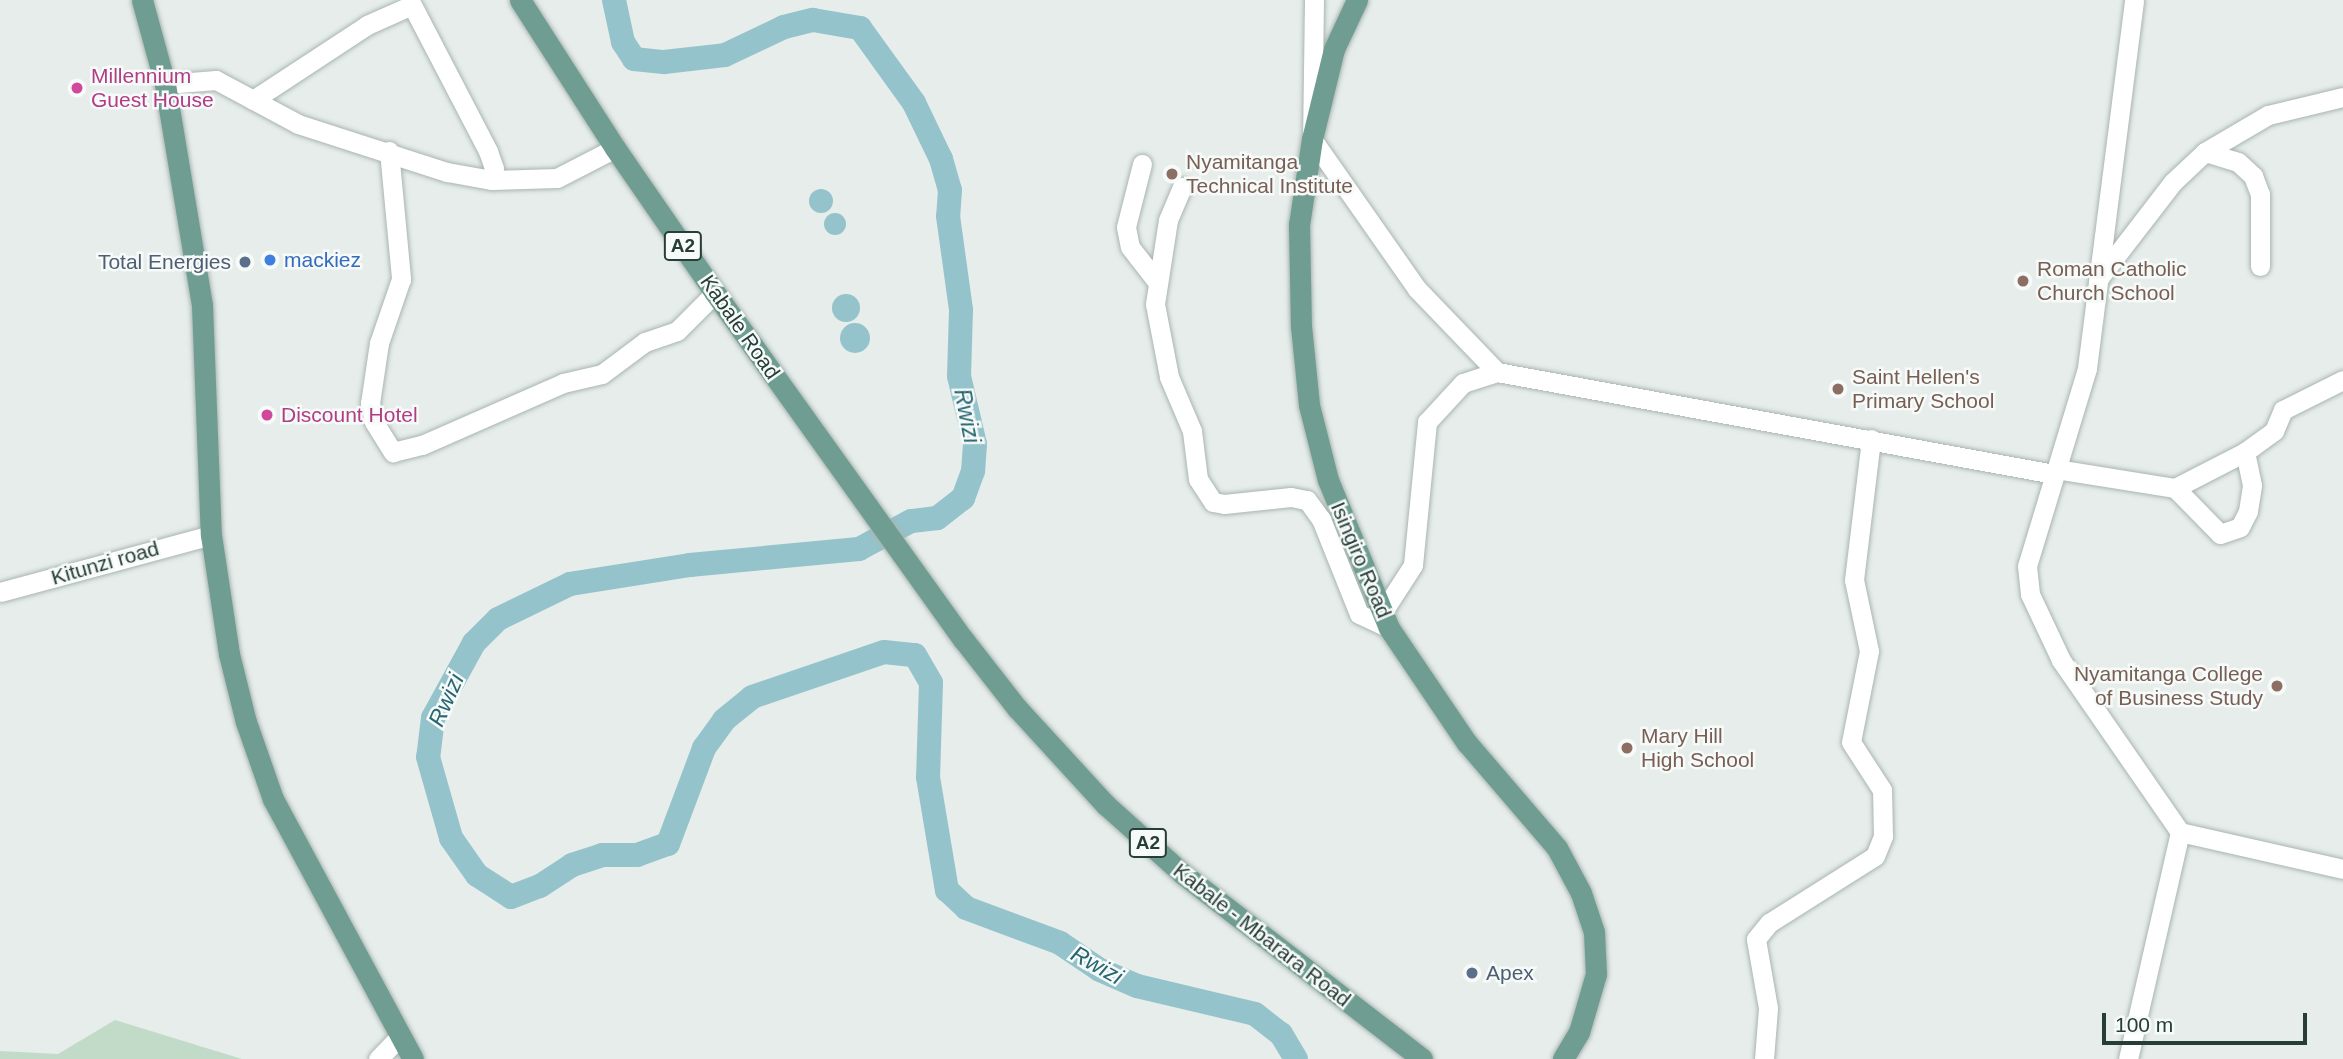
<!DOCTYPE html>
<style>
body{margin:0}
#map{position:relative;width:2343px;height:1059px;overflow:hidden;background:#e6edea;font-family:Helvetica,sans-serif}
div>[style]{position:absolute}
.green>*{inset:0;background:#c1dbc8}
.water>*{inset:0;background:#95c3cb}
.round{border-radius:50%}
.river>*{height:24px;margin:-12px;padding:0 12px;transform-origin:12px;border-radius:12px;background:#95c3cb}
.roads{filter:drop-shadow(0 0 2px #a9b5b1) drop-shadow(0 0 2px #a9b5b1)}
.minor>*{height:19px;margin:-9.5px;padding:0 9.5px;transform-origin:9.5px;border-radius:9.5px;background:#fff}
.major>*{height:21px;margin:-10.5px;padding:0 10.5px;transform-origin:10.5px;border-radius:10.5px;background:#709d91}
.dots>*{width:19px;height:19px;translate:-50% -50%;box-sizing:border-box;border:4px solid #f6faf8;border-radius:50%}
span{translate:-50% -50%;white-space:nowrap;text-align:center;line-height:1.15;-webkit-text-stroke:5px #f6faf8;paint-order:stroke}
.shield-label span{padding:2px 5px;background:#f6faf8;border:2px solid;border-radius:5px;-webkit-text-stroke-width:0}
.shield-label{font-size:19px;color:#273d37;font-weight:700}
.hotel-label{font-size:21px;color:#b23c85}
.left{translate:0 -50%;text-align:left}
.education-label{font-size:21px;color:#785e54}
.right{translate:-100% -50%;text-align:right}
.shop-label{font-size:21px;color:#366cbe}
.service-label{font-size:21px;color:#4e5e75}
.street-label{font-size:21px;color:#273d37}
.water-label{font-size:23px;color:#276673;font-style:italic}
.scale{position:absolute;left:2102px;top:1013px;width:205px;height:32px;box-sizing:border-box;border:4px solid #273d37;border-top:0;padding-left:9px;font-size:21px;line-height:24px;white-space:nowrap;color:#273d37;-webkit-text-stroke:5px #f6faf8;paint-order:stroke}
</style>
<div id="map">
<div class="green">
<div style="clip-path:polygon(115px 1020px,242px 1059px,0 1059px,0 1051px,58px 1054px)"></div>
</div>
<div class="water">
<div class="round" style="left:809px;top:189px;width:24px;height:24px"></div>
<div class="round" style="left:824px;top:213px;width:22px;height:22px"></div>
<div class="round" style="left:832px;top:294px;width:28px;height:28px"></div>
<div class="round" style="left:840px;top:323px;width:30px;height:30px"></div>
</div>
<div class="river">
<div style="left:614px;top:0;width:43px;rotate:77.9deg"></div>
<div style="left:623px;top:42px;width:20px;rotate:57deg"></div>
<div style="left:634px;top:59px;width:30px;rotate:6deg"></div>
<div style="left:664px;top:62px;width:61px;rotate:-6.5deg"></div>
<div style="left:725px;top:55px;width:65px;rotate:-25.4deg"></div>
<div style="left:784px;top:27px;width:30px;rotate:-14deg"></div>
<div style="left:813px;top:20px;width:48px;rotate:9.7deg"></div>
<div style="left:860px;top:28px;width:92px;rotate:54.2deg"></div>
<div style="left:914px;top:103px;width:62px;rotate:64.3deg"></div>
<div style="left:941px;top:159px;width:32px;rotate:74deg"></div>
<div style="left:950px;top:190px;width:26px;rotate:94deg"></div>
<div style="left:948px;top:216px;width:95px;rotate:82.1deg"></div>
<div style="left:961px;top:310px;width:66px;rotate:91.7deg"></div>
<div style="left:959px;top:376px;width:70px;rotate:76.8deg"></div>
<div style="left:975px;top:444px;width:27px;rotate:94deg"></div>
<div style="left:973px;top:471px;width:29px;rotate:110deg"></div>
<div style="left:963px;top:498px;width:33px;rotate:142deg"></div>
<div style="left:937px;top:518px;width:26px;rotate:173deg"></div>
<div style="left:911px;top:521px;width:59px;rotate:151.7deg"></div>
<div style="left:859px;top:549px;width:170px;rotate:174.6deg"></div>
<div style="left:690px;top:565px;width:121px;rotate:171deg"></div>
<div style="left:570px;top:584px;width:80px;rotate:154.1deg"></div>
<div style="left:498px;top:619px;width:34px;rotate:135deg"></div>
<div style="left:474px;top:643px;width:85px;rotate:118.7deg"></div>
<div style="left:433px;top:718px;width:39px;rotate:97deg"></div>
<div style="left:428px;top:757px;width:84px;rotate:74.1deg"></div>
<div style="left:451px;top:838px;width:45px;rotate:54.9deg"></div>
<div style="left:477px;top:875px;width:40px;rotate:32.9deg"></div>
<div style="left:511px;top:897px;width:31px;rotate:-21deg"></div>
<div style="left:540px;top:886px;width:38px;rotate:-33deg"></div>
<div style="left:572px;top:865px;width:32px;rotate:-18deg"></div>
<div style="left:602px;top:855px;width:35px"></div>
<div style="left:637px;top:855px;width:33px;rotate:-20deg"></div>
<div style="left:668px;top:844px;width:103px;rotate:-69.4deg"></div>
<div style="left:704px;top:748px;width:34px;rotate:-54deg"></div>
<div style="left:724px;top:720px;width:36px;rotate:-39deg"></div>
<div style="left:752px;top:697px;width:139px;rotate:-18.8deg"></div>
<div style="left:884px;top:652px;width:31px;rotate:6deg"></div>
<div style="left:915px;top:655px;width:32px;rotate:60deg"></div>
<div style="left:931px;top:683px;width:94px;rotate:91.8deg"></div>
<div style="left:928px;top:777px;width:115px;rotate:80.5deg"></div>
<div style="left:947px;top:890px;width:26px;rotate:43deg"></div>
<div style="left:966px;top:908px;width:100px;rotate:20.4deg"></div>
<div style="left:1060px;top:943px;width:48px;rotate:34deg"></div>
<div style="left:1100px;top:970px;width:40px;rotate:23.4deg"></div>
<div style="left:1137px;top:986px;width:121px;rotate:13.3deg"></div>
<div style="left:1255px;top:1014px;width:33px;rotate:38deg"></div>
<div style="left:1281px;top:1034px;width:29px;rotate:59deg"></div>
</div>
<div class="roads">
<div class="minor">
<div style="left:1314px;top:0;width:139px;rotate:90.8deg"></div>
<div style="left:1312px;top:139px;width:183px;rotate:55deg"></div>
<div style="left:1417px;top:289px;width:115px;rotate:46.1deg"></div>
<div style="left:165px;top:84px;width:51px;rotate:-4.5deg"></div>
<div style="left:216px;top:80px;width:93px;rotate:28.2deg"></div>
<div style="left:298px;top:124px;width:157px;rotate:17.9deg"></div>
<div style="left:447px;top:172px;width:46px;rotate:10.1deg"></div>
<div style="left:492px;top:180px;width:65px;rotate:-1.8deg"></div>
<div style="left:557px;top:178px;width:65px;rotate:-27.3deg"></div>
<div style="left:253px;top:100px;width:136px;rotate:-33.3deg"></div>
<div style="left:367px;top:25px;width:49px;rotate:-24deg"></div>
<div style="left:412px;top:5px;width:165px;rotate:62.5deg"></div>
<div style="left:488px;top:151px;width:18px;rotate:71deg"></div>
<div style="left:494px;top:168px;width:12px;rotate:99deg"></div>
<div style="left:389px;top:151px;width:129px;rotate:84.6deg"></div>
<div style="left:401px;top:279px;width:68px;rotate:109deg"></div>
<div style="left:379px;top:343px;width:61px;rotate:98.5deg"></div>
<div style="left:370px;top:403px;width:19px;rotate:78deg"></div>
<div style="left:374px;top:422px;width:36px;rotate:58deg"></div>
<div style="left:393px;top:452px;width:30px;rotate:-14deg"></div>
<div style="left:422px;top:445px;width:154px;rotate:-23.7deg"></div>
<div style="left:563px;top:383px;width:40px;rotate:-13deg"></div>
<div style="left:602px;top:374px;width:54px;rotate:-36.7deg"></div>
<div style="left:645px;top:342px;width:34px;rotate:-19deg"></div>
<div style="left:677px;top:331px;width:54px;rotate:-45deg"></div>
<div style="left:2205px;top:152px;width:34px;rotate:17deg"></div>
<div style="left:2238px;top:162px;width:21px;rotate:43deg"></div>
<div style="left:2253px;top:176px;width:19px;rotate:69deg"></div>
<div style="left:2260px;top:194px;width:72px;rotate:90deg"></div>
<div style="left:1142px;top:164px;width:65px;rotate:104.3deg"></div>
<div style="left:1126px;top:227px;width:20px;rotate:79deg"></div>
<div style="left:1130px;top:247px;width:41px;rotate:52deg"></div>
<div style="left:1182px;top:187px;width:36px;rotate:113deg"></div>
<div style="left:1168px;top:220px;width:85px;rotate:98.8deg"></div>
<div style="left:1155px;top:304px;width:74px;rotate:79.1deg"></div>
<div style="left:1169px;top:377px;width:59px;rotate:66.9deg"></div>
<div style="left:1192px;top:431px;width:48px;rotate:82.9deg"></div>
<div style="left:1198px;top:479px;width:27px;rotate:57deg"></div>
<div style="left:1213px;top:502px;width:11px;rotate:10deg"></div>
<div style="left:1224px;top:504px;width:67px;rotate:-6deg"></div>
<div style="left:1291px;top:497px;width:16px;rotate:11deg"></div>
<div style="left:1307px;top:500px;width:24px;rotate:54deg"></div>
<div style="left:1321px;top:519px;width:102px;rotate:68.2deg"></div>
<div style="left:1359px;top:614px;width:33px;rotate:25deg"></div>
<div style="left:2099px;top:278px;width:121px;rotate:-52.4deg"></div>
<div style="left:2173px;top:182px;width:44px;rotate:-43.2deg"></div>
<div style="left:2205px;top:152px;width:73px;rotate:-30.4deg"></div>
<div style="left:2268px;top:115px;width:77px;rotate:-13.5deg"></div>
<div style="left:2056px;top:469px;width:121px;rotate:9.1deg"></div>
<div style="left:2175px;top:488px;width:64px;rotate:45.6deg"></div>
<div style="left:2220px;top:534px;width:21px;rotate:-19deg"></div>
<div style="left:2240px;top:527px;width:18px;rotate:-63deg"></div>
<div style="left:2248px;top:511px;width:26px;rotate:-81deg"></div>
<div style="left:2252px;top:485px;width:34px;rotate:-102deg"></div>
<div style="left:2245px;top:452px;width:36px;rotate:-36deg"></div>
<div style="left:2274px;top:431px;width:23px;rotate:-67deg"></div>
<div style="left:2283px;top:410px;width:67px;rotate:-26.6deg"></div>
<div style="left:2175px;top:488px;width:79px;rotate:-27.2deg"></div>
<div style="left:0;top:592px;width:219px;rotate:-15.1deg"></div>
<div style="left:1382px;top:613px;width:57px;rotate:-57.1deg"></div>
<div style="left:1413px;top:565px;width:144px;rotate:-84.4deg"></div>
<div style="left:1427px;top:422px;width:53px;rotate:-47.3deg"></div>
<div style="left:1463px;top:383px;width:36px;rotate:-18deg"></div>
<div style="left:1497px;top:372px;width:566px;rotate:10.38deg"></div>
<div style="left:2180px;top:832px;width:167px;rotate:12.8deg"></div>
<div style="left:378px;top:1059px;width:32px;rotate:-46deg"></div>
<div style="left:1764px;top:1059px;width:51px;rotate:-85.5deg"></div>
<div style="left:1768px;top:1008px;width:70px;rotate:-99.9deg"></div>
<div style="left:1756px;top:939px;width:21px;rotate:-51deg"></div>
<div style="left:1769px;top:923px;width:125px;rotate:-32.3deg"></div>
<div style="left:1875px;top:856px;width:22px;rotate:-68deg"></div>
<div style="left:1883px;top:836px;width:46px;rotate:-91.2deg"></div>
<div style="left:1882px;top:790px;width:57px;rotate:-122.9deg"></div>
<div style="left:1851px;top:742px;width:93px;rotate:-78.8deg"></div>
<div style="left:1869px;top:651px;width:73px;rotate:-101.9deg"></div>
<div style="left:1854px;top:580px;width:142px;rotate:-83.1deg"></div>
<div style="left:2128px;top:1059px;width:233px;rotate:-77.1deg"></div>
<div style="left:2180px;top:832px;width:209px;rotate:-124.7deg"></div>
<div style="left:2061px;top:660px;width:73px;rotate:-115.2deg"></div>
<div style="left:2030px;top:594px;width:28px;rotate:-96deg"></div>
<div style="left:2027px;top:566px;width:207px;rotate:-73.1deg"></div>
<div style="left:2087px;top:368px;width:371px;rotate:-82.7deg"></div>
</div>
<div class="major">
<div style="left:142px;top:0;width:87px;rotate:74.7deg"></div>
<div style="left:165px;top:84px;width:224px;rotate:80.5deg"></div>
<div style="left:202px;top:305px;width:230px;rotate:87.8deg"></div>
<div style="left:211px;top:535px;width:120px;rotate:81.4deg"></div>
<div style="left:229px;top:654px;width:70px;rotate:76deg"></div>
<div style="left:246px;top:722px;width:82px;rotate:70.7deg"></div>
<div style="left:273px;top:799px;width:295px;rotate:61.7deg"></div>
<div style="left:520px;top:0;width:176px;rotate:57.3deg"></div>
<div style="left:615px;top:148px;width:176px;rotate:55.4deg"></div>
<div style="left:715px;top:293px;width:426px;rotate:54.4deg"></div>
<div style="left:963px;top:639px;width:88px;rotate:52deg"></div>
<div style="left:1017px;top:708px;width:132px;rotate:47.5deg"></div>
<div style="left:1106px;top:805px;width:103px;rotate:41.9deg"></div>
<div style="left:1183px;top:874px;width:302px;rotate:37.7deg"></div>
<div style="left:1357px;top:0;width:54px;rotate:115.1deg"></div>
<div style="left:1334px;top:49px;width:93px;rotate:103.7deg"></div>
<div style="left:1312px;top:139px;width:87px;rotate:98.6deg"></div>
<div style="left:1299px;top:225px;width:101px;rotate:88.9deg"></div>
<div style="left:1301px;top:326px;width:79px;rotate:84.2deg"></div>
<div style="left:1309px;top:405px;width:77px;rotate:75.8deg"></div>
<div style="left:1328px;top:480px;width:160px;rotate:67.6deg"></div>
<div style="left:1389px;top:628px;width:139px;rotate:55.9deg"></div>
<div style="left:1467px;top:743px;width:138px;rotate:49.4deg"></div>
<div style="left:1557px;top:848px;width:51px;rotate:61.9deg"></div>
<div style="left:1581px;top:893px;width:41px;rotate:71.6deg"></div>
<div style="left:1594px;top:932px;width:42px;rotate:87.3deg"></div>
<div style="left:1596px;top:974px;width:60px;rotate:106.3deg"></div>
<div style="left:1579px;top:1032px;width:31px;rotate:121deg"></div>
</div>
</div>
<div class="dots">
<div style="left:77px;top:88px;background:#d1479c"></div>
<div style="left:1172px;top:174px;background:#8d6e63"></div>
<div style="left:270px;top:260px;background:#3f7fe0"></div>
<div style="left:245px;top:262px;background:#5c6f8a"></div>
<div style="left:2023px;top:281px;background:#8d6e63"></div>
<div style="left:1838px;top:389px;background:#8d6e63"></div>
<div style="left:267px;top:415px;background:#d1479c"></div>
<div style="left:2277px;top:686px;background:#8d6e63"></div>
<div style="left:1627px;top:748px;background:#8d6e63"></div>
<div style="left:1472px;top:973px;background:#5c6f8a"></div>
</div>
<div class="shield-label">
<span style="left:683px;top:246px">A2</span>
<span style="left:1148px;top:843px">A2</span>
</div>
<div class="hotel-label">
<span class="left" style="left:91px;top:88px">Millennium<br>Guest House</span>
<span class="left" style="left:281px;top:415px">Discount Hotel</span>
</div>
<div class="education-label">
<span class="left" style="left:1186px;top:174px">Nyamitanga<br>Technical Institute</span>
<span class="left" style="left:2037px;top:281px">Roman Catholic<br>Church School</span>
<span class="left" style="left:1852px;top:389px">Saint Hellen's<br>Primary School</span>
<span class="right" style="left:2263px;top:686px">Nyamitanga College<br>of Business Study</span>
<span class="left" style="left:1641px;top:748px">Mary Hill<br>High School</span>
</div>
<div class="shop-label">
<span class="left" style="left:284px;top:260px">mackiez</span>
</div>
<div class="service-label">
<span class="right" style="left:231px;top:262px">Total Energies</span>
<span class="left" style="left:1486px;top:973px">Apex</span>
</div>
<div class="street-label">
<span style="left:740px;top:327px;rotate:55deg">Kabale Road</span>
<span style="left:1361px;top:560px;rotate:67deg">Isingiro Road</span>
<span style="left:105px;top:563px;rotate:-16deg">Kitunzi road</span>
<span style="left:1262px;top:935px;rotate:38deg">Kabale - Mbarara Road</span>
</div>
<div class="water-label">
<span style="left:967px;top:416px;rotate:79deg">Rwizi</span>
<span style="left:446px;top:700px;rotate:-66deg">Rwizi</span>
<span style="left:1097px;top:965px;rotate:29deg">Rwizi</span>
</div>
<div class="scale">100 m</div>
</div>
